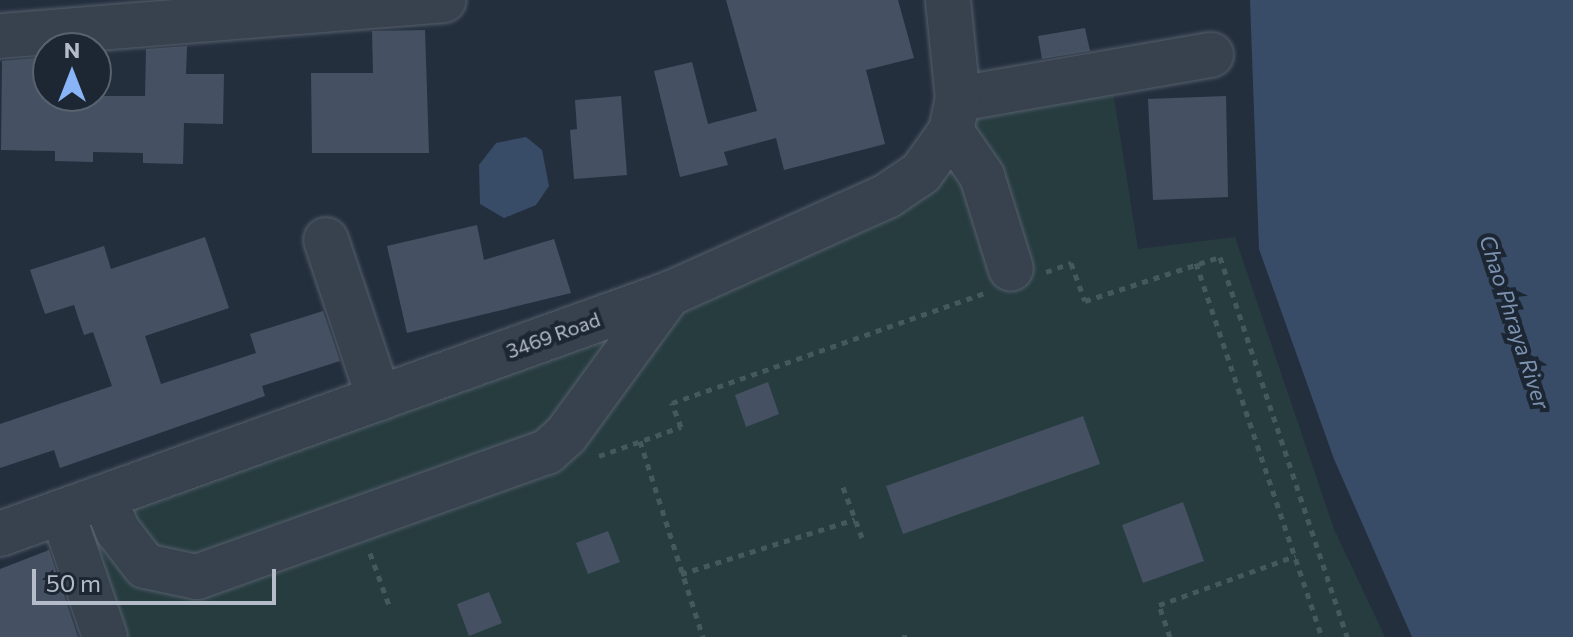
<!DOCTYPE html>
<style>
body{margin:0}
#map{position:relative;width:1573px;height:637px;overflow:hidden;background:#242f3e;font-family:Commissioner,sans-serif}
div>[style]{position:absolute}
.green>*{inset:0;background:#263c3f}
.water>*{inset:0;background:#394c67}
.building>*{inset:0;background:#455162}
.path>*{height:5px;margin-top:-2.5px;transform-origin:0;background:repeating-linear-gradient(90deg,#44595c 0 6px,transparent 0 12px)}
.roads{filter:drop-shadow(0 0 2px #565f6c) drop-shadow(0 0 2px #565f6c)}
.minor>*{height:44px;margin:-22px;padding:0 22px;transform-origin:22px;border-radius:22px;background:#38414e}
span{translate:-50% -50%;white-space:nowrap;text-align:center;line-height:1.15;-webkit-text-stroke:8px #1d2633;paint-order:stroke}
.street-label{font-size:20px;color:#b4bcc9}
.water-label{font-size:22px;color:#7c92b1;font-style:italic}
.north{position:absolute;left:32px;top:32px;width:80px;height:80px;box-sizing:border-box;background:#1d2633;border:2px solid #59626f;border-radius:50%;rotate:0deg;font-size:22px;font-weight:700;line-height:32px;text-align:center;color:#b4bcc9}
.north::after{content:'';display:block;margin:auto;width:28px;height:36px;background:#8ab4f8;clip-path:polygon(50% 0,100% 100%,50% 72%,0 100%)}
.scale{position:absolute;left:32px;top:569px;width:244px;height:36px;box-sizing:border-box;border:4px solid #b4bcc9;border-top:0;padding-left:10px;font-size:24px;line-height:28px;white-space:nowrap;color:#b4bcc9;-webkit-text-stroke:6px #1d2633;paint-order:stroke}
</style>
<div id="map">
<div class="green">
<div style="clip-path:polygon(1113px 91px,1138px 249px,1235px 237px,1334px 529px,1385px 637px,119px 637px,75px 517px,875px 212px,963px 122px)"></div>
</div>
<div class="water">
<div style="clip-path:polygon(1250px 0,1573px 0,1573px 637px,1412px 637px,1334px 459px,1259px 249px)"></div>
<div style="clip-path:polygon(526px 137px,542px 150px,549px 186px,536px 205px,504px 218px,480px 204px,479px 165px,496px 143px)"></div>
</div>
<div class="building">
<div style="clip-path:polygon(726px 0,898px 0,914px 58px,866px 70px,885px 144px,784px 170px,776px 138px,724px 152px,728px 165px,680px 177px,654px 71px,692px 62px,708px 124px,757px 111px)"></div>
<div style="clip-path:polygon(1085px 28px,1090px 51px,1042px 59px,1038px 36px)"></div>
<div style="clip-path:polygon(425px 30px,429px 153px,312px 153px,311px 73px,373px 73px,372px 31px)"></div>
<div style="clip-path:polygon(187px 46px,186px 74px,224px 74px,223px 124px,184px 123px,183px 164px,143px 163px,143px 153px,93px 152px,93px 162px,55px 161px,55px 151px,1px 150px,2px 61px,48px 57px,48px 96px,145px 96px,146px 49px)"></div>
<div style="clip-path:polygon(621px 96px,627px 175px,574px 179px,570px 130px,577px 129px,575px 100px)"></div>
<div style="clip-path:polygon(1226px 96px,1228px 197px,1153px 200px,1148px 99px)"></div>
<div style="clip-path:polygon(477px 225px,484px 260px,554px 239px,571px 293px,407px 333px,387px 246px)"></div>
<div style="clip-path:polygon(205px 237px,229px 308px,145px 336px,161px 384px,256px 353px,250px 334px,323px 311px,340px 361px,262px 386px,265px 396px,60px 468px,54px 450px,0 468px,0 424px,112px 386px,93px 332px,84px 335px,74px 305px,45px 314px,30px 270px,104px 246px,111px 269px)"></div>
<div style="clip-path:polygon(768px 382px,779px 414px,746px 427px,735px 395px)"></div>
<div style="clip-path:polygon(1083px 416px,1100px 464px,903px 534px,886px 486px)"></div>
<div style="clip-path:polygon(1183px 502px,1204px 561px,1143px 583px,1122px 525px)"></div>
<div style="clip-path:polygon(608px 531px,620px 562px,588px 574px,576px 543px)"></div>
<div style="clip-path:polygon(49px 550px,78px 637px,0 637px,0 569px)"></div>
<div style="clip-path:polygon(489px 592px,502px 623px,469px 636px,457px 604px)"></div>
</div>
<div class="path">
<div style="left:1196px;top:263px;width:395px;rotate:71.4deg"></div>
<div style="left:1046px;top:272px;width:27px;rotate:-20deg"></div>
<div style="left:1071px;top:263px;width:40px;rotate:69.8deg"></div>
<div style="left:1085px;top:301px;width:142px;rotate:-18.1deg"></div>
<div style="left:1220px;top:257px;width:401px;rotate:71.5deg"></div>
<div style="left:640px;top:441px;width:206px;rotate:72.2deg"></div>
<div style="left:599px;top:456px;width:87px;rotate:-19.5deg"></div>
<div style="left:681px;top:427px;width:26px;rotate:-111deg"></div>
<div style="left:672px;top:403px;width:331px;rotate:-19.4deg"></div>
<div style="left:843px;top:487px;width:60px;rotate:69.4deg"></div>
<div style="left:370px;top:553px;width:59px;rotate:70deg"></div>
<div style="left:681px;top:574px;width:182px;rotate:-17.5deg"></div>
<div style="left:902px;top:637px;width:5px"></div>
<div style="left:1170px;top:637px;width:34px;rotate:-109deg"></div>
<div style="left:1159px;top:605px;width:145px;rotate:-19.8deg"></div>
</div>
<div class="roads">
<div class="minor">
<div style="left:0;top:36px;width:445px;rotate:-4.6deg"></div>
<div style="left:958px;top:99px;width:257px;rotate:-9.9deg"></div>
<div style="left:951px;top:131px;width:55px;rotate:55.4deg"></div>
<div style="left:982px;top:176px;width:97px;rotate:72.7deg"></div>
<div style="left:326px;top:240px;width:167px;rotate:71.5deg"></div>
<div style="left:104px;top:497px;width:37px;rotate:68deg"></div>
<div style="left:118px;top:531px;width:44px;rotate:52.4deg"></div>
<div style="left:145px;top:566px;width:53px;rotate:11.9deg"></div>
<div style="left:197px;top:577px;width:372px;rotate:-19.7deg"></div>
<div style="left:547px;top:452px;width:25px;rotate:-42deg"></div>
<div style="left:566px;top:435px;width:175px;rotate:-53.9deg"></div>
<div style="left:62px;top:512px;width:132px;rotate:71deg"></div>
<div style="left:0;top:534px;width:711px;rotate:-19.74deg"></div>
<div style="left:669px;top:294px;width:239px;rotate:-24.2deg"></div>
<div style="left:887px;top:196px;width:41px;rotate:-34.1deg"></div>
<div style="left:921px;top:173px;width:52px;rotate:-54.5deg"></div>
<div style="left:951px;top:131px;width:33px;rotate:-78deg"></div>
<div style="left:958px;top:99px;width:100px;rotate:-95.8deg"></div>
</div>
</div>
<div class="street-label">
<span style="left:553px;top:335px;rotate:-20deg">3469 Road</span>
</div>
<div class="water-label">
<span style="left:1515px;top:322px;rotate:72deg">Chao Phraya River</span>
</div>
<div class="north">N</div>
<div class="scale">50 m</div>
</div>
